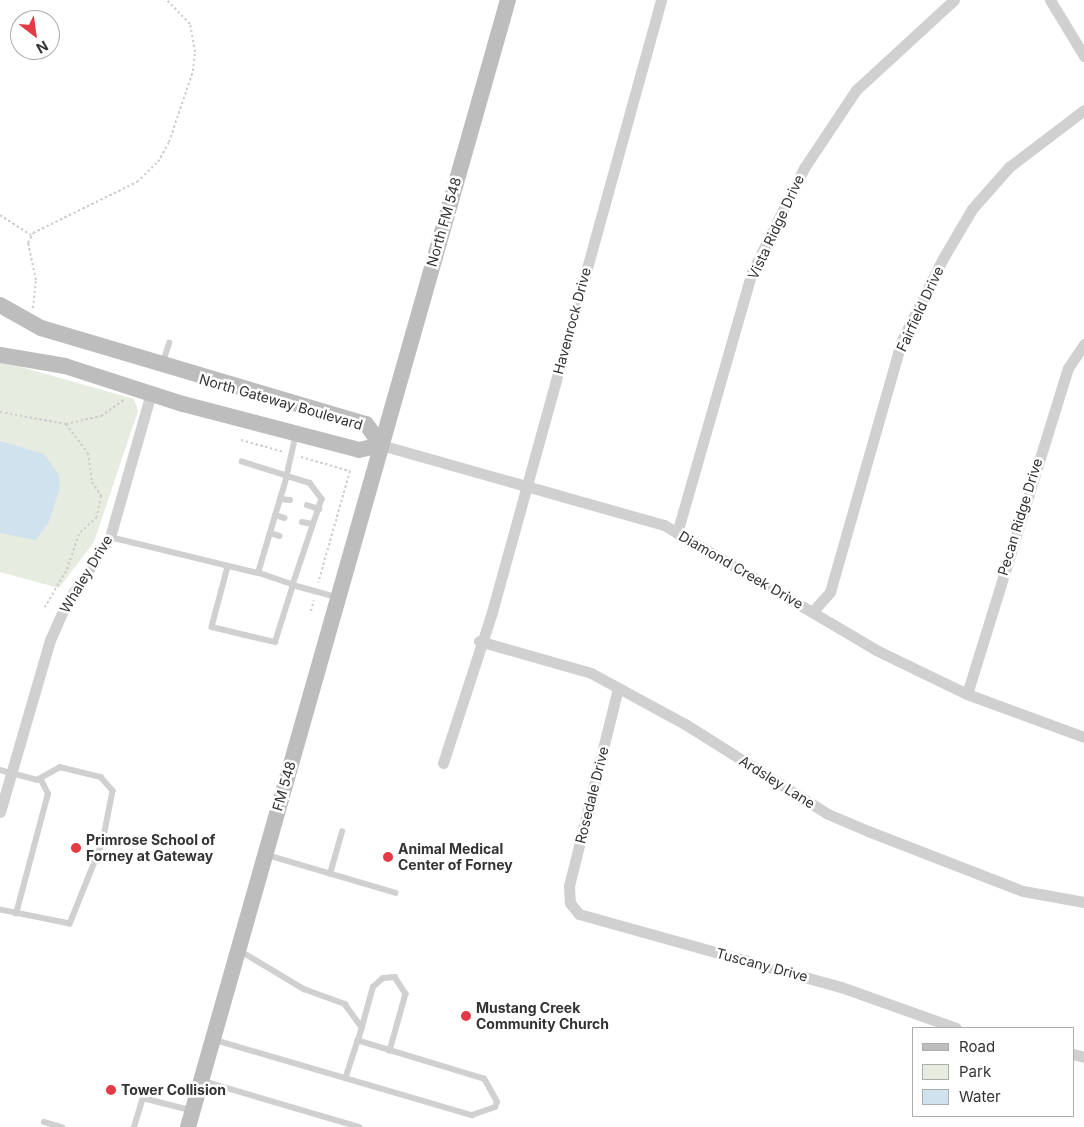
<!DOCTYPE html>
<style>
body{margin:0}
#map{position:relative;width:1084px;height:1127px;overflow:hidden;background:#fff;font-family:Inter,sans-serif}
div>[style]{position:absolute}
.green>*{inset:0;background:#e6ecdf}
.water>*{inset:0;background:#cfe2ee}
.path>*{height:2px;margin-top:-1px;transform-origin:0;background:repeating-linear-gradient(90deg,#cdcdcd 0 2.5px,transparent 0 5px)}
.lane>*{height:5.5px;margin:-2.75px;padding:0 2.75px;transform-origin:2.75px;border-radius:2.75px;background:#d0d0d0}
.street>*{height:11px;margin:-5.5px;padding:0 5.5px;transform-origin:5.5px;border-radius:5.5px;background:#d0d0d0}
.secondary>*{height:16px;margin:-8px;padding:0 8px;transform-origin:8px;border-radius:8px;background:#bdbdbd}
.dots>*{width:14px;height:14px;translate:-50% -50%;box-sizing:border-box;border:2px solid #fff;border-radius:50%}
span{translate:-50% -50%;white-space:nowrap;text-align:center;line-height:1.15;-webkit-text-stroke:5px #fff;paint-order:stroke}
.street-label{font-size:14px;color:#333}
.poi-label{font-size:14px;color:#333;font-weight:700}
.left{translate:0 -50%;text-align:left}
.legend{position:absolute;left:912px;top:1027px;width:162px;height:90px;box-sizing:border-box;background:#fff;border:1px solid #adadad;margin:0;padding:6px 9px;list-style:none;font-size:15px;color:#333}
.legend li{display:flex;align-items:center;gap:10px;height:25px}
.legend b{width:25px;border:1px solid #adadad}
.north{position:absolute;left:10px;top:10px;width:50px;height:50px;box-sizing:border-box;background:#fff;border:1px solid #adadad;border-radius:50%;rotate:150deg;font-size:14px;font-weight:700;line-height:20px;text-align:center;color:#333}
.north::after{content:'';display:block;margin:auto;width:18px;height:22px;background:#e63946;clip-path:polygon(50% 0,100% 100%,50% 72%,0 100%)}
</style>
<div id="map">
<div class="green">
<div style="clip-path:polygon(0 361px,134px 399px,138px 411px,94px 542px,59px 588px,0 572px)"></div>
</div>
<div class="water">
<div style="clip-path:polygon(0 441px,44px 454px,59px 475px,60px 488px,49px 522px,36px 540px,0 533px)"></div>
</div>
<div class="path">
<div style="left:0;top:215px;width:37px;rotate:33deg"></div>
<div style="left:33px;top:308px;width:28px;rotate:-84deg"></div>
<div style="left:36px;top:280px;width:38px;rotate:-102deg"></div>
<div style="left:28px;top:243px;width:11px;rotate:-63deg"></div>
<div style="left:33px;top:233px;width:116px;rotate:-26.1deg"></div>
<div style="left:137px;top:182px;width:29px;rotate:-44deg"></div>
<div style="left:158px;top:162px;width:23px;rotate:-61deg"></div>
<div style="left:169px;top:142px;width:75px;rotate:-71.3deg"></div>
<div style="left:193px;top:71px;width:19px;rotate:-84deg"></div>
<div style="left:195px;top:52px;width:28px;rotate:-100deg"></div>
<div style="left:190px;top:24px;width:33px;rotate:-134deg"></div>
<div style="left:0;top:412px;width:67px;rotate:10.3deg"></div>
<div style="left:66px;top:424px;width:36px;rotate:53deg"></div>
<div style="left:88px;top:453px;width:29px;rotate:82deg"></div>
<div style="left:92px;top:482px;width:17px;rotate:57deg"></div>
<div style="left:101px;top:496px;width:21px;rotate:101deg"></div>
<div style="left:97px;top:517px;width:25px;rotate:137deg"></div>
<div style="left:79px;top:534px;width:39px;rotate:109deg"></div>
<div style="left:66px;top:571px;width:42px;rotate:120.3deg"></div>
<div style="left:66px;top:424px;width:36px;rotate:-13deg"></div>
<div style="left:101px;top:416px;width:28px;rotate:-35deg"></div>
<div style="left:241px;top:440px;width:45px;rotate:15.6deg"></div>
<div style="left:301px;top:457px;width:51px;rotate:15.9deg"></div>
<div style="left:350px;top:471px;width:116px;rotate:105.9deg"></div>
<div style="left:311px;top:611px;width:11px;rotate:-75deg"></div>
</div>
<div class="lane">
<div style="left:163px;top:362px;width:20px;rotate:-72deg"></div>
<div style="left:296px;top:436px;width:41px;rotate:102.7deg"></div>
<div style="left:287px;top:476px;width:24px;rotate:17deg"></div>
<div style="left:310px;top:483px;width:20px;rotate:53deg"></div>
<div style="left:322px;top:499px;width:91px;rotate:108.6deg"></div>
<div style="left:293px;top:585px;width:45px;rotate:15.6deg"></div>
<div style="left:280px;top:499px;width:10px;rotate:6deg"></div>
<div style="left:307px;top:505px;width:13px;rotate:18deg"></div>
<div style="left:275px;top:515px;width:10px;rotate:17deg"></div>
<div style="left:302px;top:522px;width:11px;rotate:10deg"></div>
<div style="left:270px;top:533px;width:10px;rotate:17deg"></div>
<div style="left:110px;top:537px;width:152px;rotate:13.7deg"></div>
<div style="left:258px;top:573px;width:101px;rotate:-73.4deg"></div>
<div style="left:287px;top:476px;width:47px;rotate:-162.7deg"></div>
<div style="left:228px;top:567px;width:62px;rotate:104.9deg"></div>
<div style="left:212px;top:627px;width:65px;rotate:13.4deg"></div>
<div style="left:275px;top:642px;width:60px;rotate:-72.5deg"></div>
<div style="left:293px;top:585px;width:37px;rotate:-161deg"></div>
<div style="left:0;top:770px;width:38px;rotate:15deg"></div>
<div style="left:37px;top:780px;width:26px;rotate:-29deg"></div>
<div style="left:60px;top:767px;width:42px;rotate:13.7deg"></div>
<div style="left:101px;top:777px;width:18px;rotate:49deg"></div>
<div style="left:113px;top:791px;width:52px;rotate:101.1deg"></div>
<div style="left:103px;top:842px;width:88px;rotate:111.9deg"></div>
<div style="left:70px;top:924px;width:71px;rotate:-168.7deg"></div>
<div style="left:267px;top:855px;width:134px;rotate:16.4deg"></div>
<div style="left:330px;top:874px;width:44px;rotate:-74.1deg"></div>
<div style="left:16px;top:914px;width:124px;rotate:-75.1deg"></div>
<div style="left:48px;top:794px;width:16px;rotate:-117deg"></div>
<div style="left:239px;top:950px;width:76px;rotate:31deg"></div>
<div style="left:304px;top:989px;width:44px;rotate:20.1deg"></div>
<div style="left:345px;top:1004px;width:29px;rotate:54deg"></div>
<div style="left:215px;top:1040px;width:268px;rotate:16.3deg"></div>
<div style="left:472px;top:1115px;width:24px;rotate:-19deg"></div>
<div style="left:495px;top:1107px;width:5px;rotate:-68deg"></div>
<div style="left:497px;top:1102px;width:26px;rotate:-119deg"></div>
<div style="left:484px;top:1079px;width:132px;rotate:-163.2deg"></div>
<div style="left:358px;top:1041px;width:39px;rotate:108deg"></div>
<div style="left:358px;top:1041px;width:56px;rotate:-74.5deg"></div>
<div style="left:373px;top:987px;width:13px;rotate:-42deg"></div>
<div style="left:383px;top:978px;width:12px;rotate:-5deg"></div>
<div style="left:395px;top:977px;width:20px;rotate:57deg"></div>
<div style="left:406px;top:994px;width:59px;rotate:105.7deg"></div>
<div style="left:203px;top:1081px;width:163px;rotate:16.4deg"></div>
<div style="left:44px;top:1122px;width:19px;rotate:16deg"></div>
<div style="left:134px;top:1127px;width:30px;rotate:-73deg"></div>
<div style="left:143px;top:1098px;width:49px;rotate:14.3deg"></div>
</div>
<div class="street">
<div style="left:1050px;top:0;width:66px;rotate:58.7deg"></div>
<div style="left:381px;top:445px;width:294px;rotate:15.8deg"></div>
<div style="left:664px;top:525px;width:246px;rotate:30.5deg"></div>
<div style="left:876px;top:650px;width:101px;rotate:25.8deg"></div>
<div style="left:967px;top:694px;width:125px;rotate:20.2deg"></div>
<div style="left:677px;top:533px;width:272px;rotate:-74deg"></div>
<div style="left:752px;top:272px;width:116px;rotate:-63.4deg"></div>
<div style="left:804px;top:168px;width:94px;rotate:-56.3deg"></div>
<div style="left:856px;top:90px;width:133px;rotate:-42.6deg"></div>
<div style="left:813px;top:611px;width:25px;rotate:-48deg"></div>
<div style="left:830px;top:592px;width:262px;rotate:-74.1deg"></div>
<div style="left:902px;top:340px;width:89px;rotate:-63.4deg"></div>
<div style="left:942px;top:260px;width:59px;rotate:-59.5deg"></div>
<div style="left:972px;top:209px;width:56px;rotate:-48.6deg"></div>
<div style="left:1009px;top:167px;width:94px;rotate:-37.2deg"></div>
<div style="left:479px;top:641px;width:116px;rotate:15.9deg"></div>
<div style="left:591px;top:673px;width:107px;rotate:28.5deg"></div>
<div style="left:685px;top:724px;width:169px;rotate:32.2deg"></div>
<div style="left:828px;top:814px;width:43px;rotate:23deg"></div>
<div style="left:868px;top:831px;width:166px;rotate:21.2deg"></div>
<div style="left:1023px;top:891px;width:62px;rotate:10.2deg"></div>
<div style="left:618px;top:688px;width:204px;rotate:103.9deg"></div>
<div style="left:569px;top:886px;width:17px;rotate:87deg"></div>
<div style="left:570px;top:903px;width:14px;rotate:51deg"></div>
<div style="left:579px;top:914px;width:272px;rotate:15.6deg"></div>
<div style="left:841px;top:987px;width:122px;rotate:19.6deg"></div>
<div style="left:967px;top:694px;width:341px;rotate:-72.8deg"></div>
<div style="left:1068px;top:368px;width:29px;rotate:-56deg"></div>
<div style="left:443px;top:763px;width:159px;rotate:-72deg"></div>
<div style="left:492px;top:612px;width:635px;rotate:-74.56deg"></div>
<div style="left:0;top:812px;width:179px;rotate:-73.8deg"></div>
<div style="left:50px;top:640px;width:39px;rotate:-66deg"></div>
<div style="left:66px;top:604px;width:80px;rotate:-56.7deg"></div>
<div style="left:110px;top:537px;width:150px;rotate:-74.1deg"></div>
<div style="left:1073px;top:1054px;width:11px;rotate:15deg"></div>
</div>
<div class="secondary">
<div style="left:0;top:305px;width:47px;rotate:29.3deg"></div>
<div style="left:41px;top:328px;width:339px;rotate:16.5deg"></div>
<div style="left:366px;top:424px;width:26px;rotate:54deg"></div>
<div style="left:0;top:355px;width:66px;rotate:9.6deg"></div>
<div style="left:65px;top:366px;width:124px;rotate:17.9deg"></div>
<div style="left:183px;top:404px;width:182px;rotate:14.6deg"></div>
<div style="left:359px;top:450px;width:23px;rotate:-13deg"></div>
<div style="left:188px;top:1127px;width:1172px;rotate:-74.15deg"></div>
</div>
<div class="dots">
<div style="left:76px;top:848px;background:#e63946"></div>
<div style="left:388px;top:857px;background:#e63946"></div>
<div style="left:466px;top:1016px;background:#e63946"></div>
<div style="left:111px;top:1090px;background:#e63946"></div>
</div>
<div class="street-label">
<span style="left:444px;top:222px;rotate:-74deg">North FM 548</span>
<span style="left:776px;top:227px;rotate:-65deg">Vista Ridge Drive</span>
<span style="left:920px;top:309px;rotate:-65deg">Fairfield Drive</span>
<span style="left:572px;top:321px;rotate:-75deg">Havenrock Drive</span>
<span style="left:281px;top:402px;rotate:16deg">North Gateway Boulevard</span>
<span style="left:1020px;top:517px;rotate:-73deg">Pecan Ridge Drive</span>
<span style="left:741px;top:570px;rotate:30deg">Diamond Creek Drive</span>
<span style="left:86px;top:574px;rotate:-59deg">Whaley Drive</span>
<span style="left:777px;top:782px;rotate:32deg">Ardsley Lane</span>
<span style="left:284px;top:786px;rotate:-74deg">FM 548</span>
<span style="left:592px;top:795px;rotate:-76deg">Rosedale Drive</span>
<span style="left:762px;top:965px;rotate:15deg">Tuscany Drive</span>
</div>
<div class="poi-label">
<span class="left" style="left:86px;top:848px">Primrose School of<br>Forney at Gateway</span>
<span class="left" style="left:398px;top:857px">Animal Medical<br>Center of Forney</span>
<span class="left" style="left:476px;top:1016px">Mustang Creek<br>Community Church</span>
<span class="left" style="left:121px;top:1090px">Tower Collision</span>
</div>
<ul class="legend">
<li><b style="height:6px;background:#bdbdbd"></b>Road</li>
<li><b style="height:14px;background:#e6ecdf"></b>Park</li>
<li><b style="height:14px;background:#cfe2ee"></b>Water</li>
</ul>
<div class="north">N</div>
</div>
